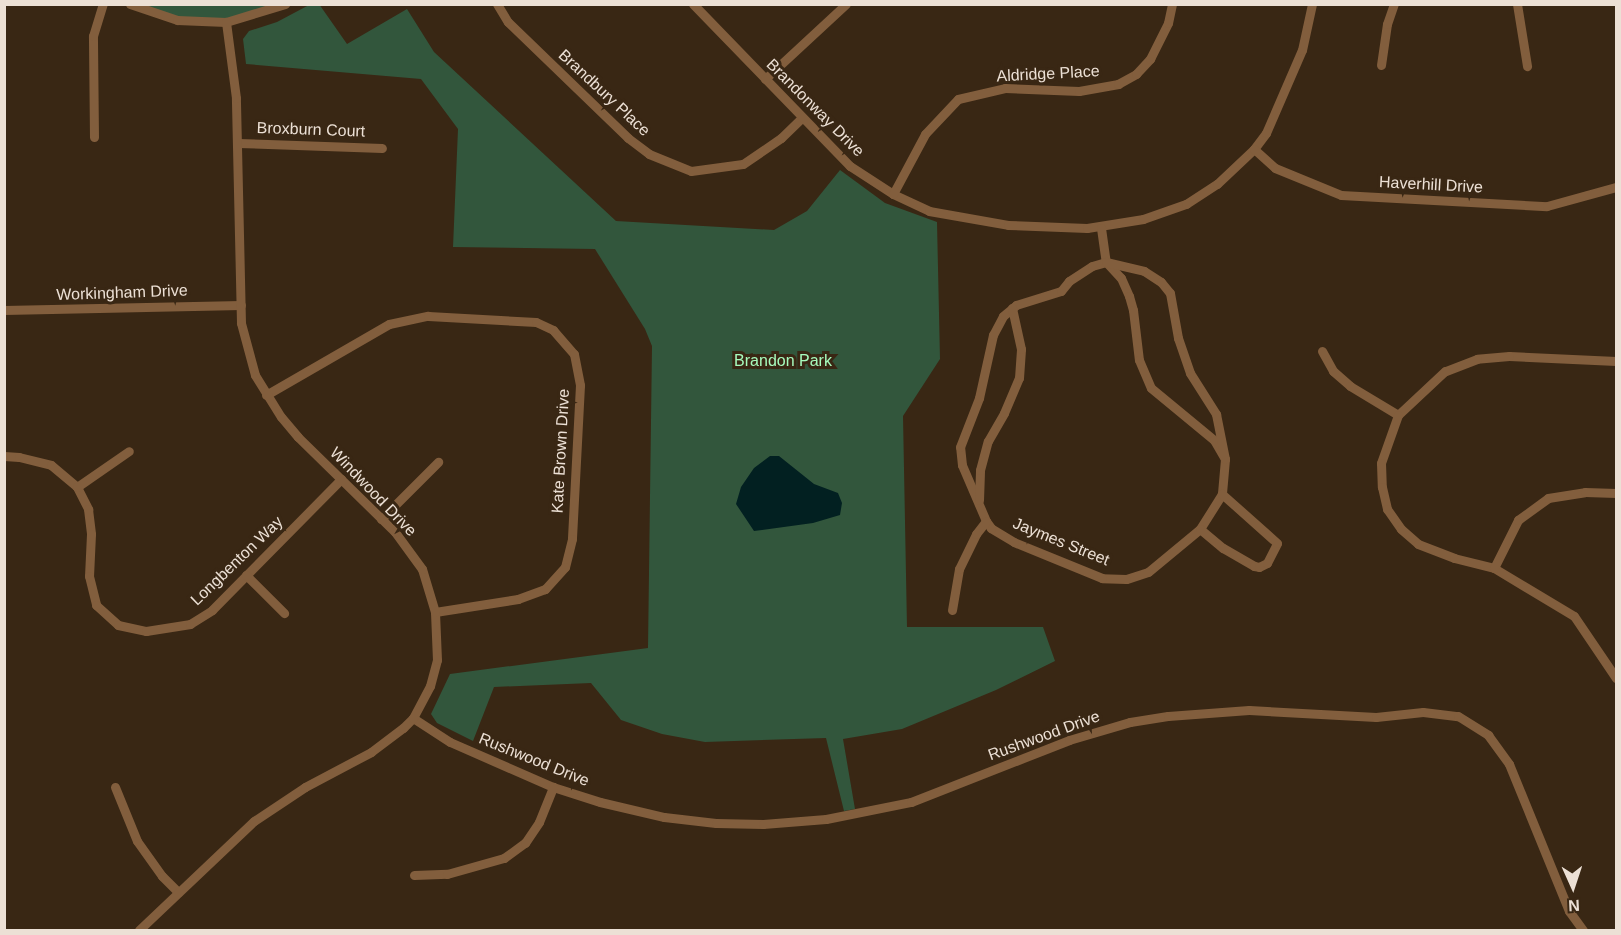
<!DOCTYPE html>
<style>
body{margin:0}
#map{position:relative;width:1621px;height:935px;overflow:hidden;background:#392714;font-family:Helvetica,sans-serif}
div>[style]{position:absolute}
.green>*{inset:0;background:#32563c}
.water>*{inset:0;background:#022021}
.minor>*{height:9px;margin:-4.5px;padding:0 4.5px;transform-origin:4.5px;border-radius:4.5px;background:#825e3d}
span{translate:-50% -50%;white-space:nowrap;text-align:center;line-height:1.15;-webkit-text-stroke:6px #392714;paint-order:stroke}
.street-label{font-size:16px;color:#ece0d5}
.park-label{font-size:16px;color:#a6fbbd}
.frame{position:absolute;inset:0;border:6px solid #ece0d5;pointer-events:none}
.north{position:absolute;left:1543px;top:857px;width:60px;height:60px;-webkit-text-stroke:4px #392714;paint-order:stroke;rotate:177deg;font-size:16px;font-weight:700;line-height:24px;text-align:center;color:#ece0d5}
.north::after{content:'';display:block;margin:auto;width:21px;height:27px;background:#ece0d5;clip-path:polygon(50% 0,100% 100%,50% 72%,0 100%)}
</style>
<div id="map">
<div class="green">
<div style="clip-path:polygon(319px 4px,347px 44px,407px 9px,434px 52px,616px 221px,774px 230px,807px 211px,840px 170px,885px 203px,937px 222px,940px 359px,903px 416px,907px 627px,1043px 627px,1055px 661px,996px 690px,902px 729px,843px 739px,855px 809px,844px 811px,826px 738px,705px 742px,662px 734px,621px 720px,591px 683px,494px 687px,473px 741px,437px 723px,431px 714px,450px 674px,648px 648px,652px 346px,645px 329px,595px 249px,453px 247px,458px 129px,421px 79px,246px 64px,243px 39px,249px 31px,277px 22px,309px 5px)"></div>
<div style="clip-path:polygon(131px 5px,285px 5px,235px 20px,177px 20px)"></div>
</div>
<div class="water">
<div style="clip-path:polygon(770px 456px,779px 456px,814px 484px,838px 493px,842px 503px,840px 515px,813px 523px,754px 531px,736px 504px,741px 487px,754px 468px)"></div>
</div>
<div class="minor">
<div style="left:130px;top:4px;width:50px;rotate:18.8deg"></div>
<div style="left:177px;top:20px;width:49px;rotate:2.3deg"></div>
<div style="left:226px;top:22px;width:62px;rotate:-17deg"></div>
<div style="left:497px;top:4px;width:21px;rotate:59deg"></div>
<div style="left:508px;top:22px;width:167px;rotate:44deg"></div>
<div style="left:628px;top:138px;width:26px;rotate:37deg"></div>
<div style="left:649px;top:154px;width:45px;rotate:22deg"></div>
<div style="left:691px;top:171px;width:52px;rotate:-7.7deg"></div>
<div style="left:743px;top:164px;width:46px;rotate:-34.4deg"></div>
<div style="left:781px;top:138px;width:29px;rotate:-44deg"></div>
<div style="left:693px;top:4px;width:226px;rotate:45.9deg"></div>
<div style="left:850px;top:166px;width:51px;rotate:33.1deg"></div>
<div style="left:893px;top:194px;width:40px;rotate:25deg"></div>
<div style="left:929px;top:211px;width:80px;rotate:10deg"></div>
<div style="left:1008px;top:225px;width:79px;rotate:2.2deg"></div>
<div style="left:1087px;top:228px;width:57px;rotate:-9.1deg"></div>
<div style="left:1143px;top:219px;width:46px;rotate:-19.2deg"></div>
<div style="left:1186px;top:204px;width:37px;rotate:-33deg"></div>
<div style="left:1217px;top:184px;width:51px;rotate:-43.4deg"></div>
<div style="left:1254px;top:149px;width:20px;rotate:-53deg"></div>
<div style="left:1266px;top:133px;width:90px;rotate:-66.6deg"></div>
<div style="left:1302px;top:50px;width:47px;rotate:-77.7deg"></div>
<div style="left:1517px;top:4px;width:63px;rotate:80.8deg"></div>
<div style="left:1381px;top:65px;width:41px;rotate:-81.7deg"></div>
<div style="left:1387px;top:24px;width:21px;rotate:-71deg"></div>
<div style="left:765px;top:79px;width:110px;rotate:-42.8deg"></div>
<div style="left:94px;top:137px;width:101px;rotate:-90.6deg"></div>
<div style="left:93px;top:36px;width:34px;rotate:-73deg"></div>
<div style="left:238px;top:143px;width:144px;rotate:2deg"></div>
<div style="left:1254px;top:149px;width:28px;rotate:42deg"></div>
<div style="left:1275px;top:168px;width:71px;rotate:22.2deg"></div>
<div style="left:1341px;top:195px;width:206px;rotate:3.1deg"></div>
<div style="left:1547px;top:206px;width:72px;rotate:-15.4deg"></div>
<div style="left:893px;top:194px;width:68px;rotate:-61.9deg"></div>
<div style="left:925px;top:134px;width:48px;rotate:-46.7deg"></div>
<div style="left:958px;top:99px;width:48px;rotate:-13.2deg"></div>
<div style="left:1005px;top:88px;width:74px;rotate:2.3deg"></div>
<div style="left:1079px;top:91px;width:40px;rotate:-10deg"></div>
<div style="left:1118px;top:84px;width:21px;rotate:-29deg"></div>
<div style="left:1136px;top:74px;width:21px;rotate:-47deg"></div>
<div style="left:1150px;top:59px;width:40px;rotate:-63.4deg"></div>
<div style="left:1168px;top:23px;width:19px;rotate:-78deg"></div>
<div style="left:1101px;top:228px;width:34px;rotate:82deg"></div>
<div style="left:1106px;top:262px;width:22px;rotate:47deg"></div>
<div style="left:1121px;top:278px;width:20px;rotate:66deg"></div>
<div style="left:1129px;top:296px;width:15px;rotate:74deg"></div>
<div style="left:1133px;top:310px;width:50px;rotate:83.2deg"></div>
<div style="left:1139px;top:360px;width:30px;rotate:67deg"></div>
<div style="left:1151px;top:388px;width:82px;rotate:39.5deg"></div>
<div style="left:1214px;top:440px;width:22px;rotate:60deg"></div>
<div style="left:1225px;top:459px;width:35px;rotate:95deg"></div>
<div style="left:1222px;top:494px;width:41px;rotate:122.2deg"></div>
<div style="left:1200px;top:529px;width:67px;rotate:140.4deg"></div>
<div style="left:1148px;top:572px;width:23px;rotate:162deg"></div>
<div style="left:1126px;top:579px;width:24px;rotate:-178deg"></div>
<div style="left:1102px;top:578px;width:95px;rotate:-157.8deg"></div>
<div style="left:1014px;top:542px;width:27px;rotate:-149deg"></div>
<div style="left:991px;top:528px;width:9px;rotate:-126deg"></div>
<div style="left:986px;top:521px;width:61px;rotate:-113.2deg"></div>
<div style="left:962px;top:465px;width:18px;rotate:-96deg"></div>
<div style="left:960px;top:447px;width:53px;rotate:-68.8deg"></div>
<div style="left:979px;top:398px;width:65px;rotate:-77.5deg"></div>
<div style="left:993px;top:335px;width:21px;rotate:-62deg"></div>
<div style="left:1003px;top:316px;width:17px;rotate:-40deg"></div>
<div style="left:1016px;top:305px;width:47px;rotate:-17.3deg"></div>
<div style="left:1061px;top:291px;width:13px;rotate:-51deg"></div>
<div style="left:1069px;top:281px;width:27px;rotate:-33deg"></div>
<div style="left:1092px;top:266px;width:15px;rotate:-16deg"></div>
<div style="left:1106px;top:262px;width:39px;rotate:13deg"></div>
<div style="left:1144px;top:271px;width:20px;rotate:33deg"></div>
<div style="left:1161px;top:282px;width:14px;rotate:51deg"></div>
<div style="left:1170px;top:293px;width:46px;rotate:79.9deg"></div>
<div style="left:1178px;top:338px;width:37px;rotate:71deg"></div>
<div style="left:1190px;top:373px;width:49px;rotate:57.6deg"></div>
<div style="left:1216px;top:414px;width:46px;rotate:78.7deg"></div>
<div style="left:4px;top:310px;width:237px;rotate:-1.2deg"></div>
<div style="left:1322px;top:351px;width:23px;rotate:61deg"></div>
<div style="left:1333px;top:371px;width:23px;rotate:41deg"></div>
<div style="left:1350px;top:386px;width:56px;rotate:31.1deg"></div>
<div style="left:1616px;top:361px;width:107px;rotate:-177.3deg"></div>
<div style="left:1509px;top:356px;width:32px;rotate:175deg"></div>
<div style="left:1477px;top:359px;width:34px;rotate:159deg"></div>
<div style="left:1445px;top:371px;width:64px;rotate:136.9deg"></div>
<div style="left:1398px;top:415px;width:51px;rotate:109.5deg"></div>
<div style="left:1381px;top:463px;width:24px;rotate:88deg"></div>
<div style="left:1382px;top:487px;width:23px;rotate:77deg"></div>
<div style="left:1387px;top:509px;width:24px;rotate:55deg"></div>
<div style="left:1401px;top:529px;width:23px;rotate:41deg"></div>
<div style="left:1418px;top:544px;width:39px;rotate:21deg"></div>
<div style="left:1454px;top:558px;width:41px;rotate:14deg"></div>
<div style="left:1494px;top:568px;width:93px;rotate:31deg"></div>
<div style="left:1574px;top:616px;width:75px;rotate:55.9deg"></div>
<div style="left:266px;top:395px;width:142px;rotate:-30deg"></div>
<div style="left:389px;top:324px;width:40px;rotate:-12deg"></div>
<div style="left:428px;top:316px;width:108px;rotate:3.2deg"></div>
<div style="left:536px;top:322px;width:19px;rotate:25deg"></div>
<div style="left:553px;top:330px;width:32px;rotate:49deg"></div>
<div style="left:574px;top:354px;width:32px;rotate:79deg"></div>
<div style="left:580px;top:385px;width:154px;rotate:93deg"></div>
<div style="left:572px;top:539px;width:29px;rotate:104deg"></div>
<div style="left:565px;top:567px;width:30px;rotate:132deg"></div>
<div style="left:545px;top:589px;width:29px;rotate:160deg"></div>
<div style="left:518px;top:599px;width:84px;rotate:171.1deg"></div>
<div style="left:4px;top:456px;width:15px;rotate:4deg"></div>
<div style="left:19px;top:457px;width:33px;rotate:14deg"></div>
<div style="left:51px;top:465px;width:34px;rotate:40deg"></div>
<div style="left:77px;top:487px;width:25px;rotate:63deg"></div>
<div style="left:88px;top:509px;width:25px;rotate:83deg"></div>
<div style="left:91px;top:534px;width:42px;rotate:92.7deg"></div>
<div style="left:89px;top:576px;width:30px;rotate:76deg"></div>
<div style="left:96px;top:605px;width:30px;rotate:42deg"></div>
<div style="left:118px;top:625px;width:29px;rotate:12deg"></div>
<div style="left:146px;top:631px;width:45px;rotate:-9deg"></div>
<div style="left:190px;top:624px;width:26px;rotate:-32deg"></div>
<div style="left:212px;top:610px;width:184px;rotate:-45.4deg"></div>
<div style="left:77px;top:487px;width:63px;rotate:-34.7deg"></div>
<div style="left:979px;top:500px;width:30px;rotate:-88deg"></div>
<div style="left:980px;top:470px;width:30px;rotate:-75deg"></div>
<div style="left:988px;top:441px;width:32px;rotate:-60deg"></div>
<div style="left:1004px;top:413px;width:38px;rotate:-67deg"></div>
<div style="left:1019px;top:378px;width:29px;rotate:-86deg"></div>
<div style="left:1021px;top:349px;width:42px;rotate:-102.4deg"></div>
<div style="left:381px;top:519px;width:81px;rotate:-45deg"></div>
<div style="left:1200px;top:529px;width:30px;rotate:40deg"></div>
<div style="left:1223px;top:548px;width:36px;rotate:30deg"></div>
<div style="left:1254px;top:566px;width:5px;rotate:11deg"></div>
<div style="left:1259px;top:567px;width:9px;rotate:-27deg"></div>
<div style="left:1267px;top:563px;width:22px;rotate:-63deg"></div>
<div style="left:1277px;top:543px;width:74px;rotate:-138.3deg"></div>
<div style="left:1494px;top:568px;width:54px;rotate:-63.4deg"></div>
<div style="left:1518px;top:520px;width:37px;rotate:-36deg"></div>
<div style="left:1548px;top:498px;width:37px;rotate:-9deg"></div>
<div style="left:1585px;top:492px;width:31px;rotate:2deg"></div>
<div style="left:246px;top:575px;width:54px;rotate:45deg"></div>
<div style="left:952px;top:610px;width:42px;rotate:-80.3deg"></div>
<div style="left:959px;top:569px;width:39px;rotate:-64deg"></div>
<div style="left:976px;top:534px;width:16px;rotate:-52deg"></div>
<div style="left:413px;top:718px;width:44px;rotate:33deg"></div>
<div style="left:450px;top:742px;width:112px;rotate:23.6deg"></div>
<div style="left:553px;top:787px;width:49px;rotate:17.7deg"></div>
<div style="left:600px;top:802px;width:66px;rotate:13.2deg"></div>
<div style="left:664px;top:817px;width:52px;rotate:6.6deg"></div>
<div style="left:716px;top:823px;width:47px;rotate:1.2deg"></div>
<div style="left:763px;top:824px;width:63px;rotate:-4.5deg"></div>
<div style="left:826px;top:819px;width:87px;rotate:-11.3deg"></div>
<div style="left:911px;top:802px;width:170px;rotate:-21.4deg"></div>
<div style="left:1069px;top:740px;width:64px;rotate:-16.4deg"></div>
<div style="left:1130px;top:722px;width:38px;rotate:-9deg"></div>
<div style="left:1168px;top:716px;width:81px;rotate:-4.2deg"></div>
<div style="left:1249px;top:710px;width:127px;rotate:3.2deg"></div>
<div style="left:1376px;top:717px;width:47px;rotate:-6.1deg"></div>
<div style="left:1423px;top:712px;width:35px;rotate:7deg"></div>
<div style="left:1458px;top:716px;width:36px;rotate:32deg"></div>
<div style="left:1488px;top:735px;width:36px;rotate:54deg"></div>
<div style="left:1509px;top:764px;width:159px;rotate:67.8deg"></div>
<div style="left:1569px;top:911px;width:24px;rotate:54deg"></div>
<div style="left:115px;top:787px;width:58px;rotate:67.8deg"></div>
<div style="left:137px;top:841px;width:43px;rotate:54.5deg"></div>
<div style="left:162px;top:876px;width:23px;rotate:45deg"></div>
<div style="left:414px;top:875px;width:33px;rotate:-2deg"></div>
<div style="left:447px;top:874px;width:59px;rotate:-15.7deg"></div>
<div style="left:504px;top:858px;width:26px;rotate:-36deg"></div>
<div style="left:525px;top:843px;width:25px;rotate:-56deg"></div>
<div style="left:539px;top:822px;width:38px;rotate:-68deg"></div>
<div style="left:139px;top:930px;width:158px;rotate:-43.5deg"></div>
<div style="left:254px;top:821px;width:61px;rotate:-33.7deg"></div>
<div style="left:305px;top:787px;width:75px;rotate:-27.9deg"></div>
<div style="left:371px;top:752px;width:40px;rotate:-37deg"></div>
<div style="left:403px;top:728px;width:14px;rotate:-45deg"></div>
<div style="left:413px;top:718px;width:36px;rotate:-62deg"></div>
<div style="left:430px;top:686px;width:27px;rotate:-75deg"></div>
<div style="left:437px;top:660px;width:48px;rotate:-92.4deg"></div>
<div style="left:435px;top:612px;width:45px;rotate:-106.8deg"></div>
<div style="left:422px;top:569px;width:46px;rotate:-126.1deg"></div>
<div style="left:395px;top:532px;width:136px;rotate:-135.6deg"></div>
<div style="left:298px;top:437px;width:26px;rotate:-130deg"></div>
<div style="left:281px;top:417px;width:49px;rotate:-121.8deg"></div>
<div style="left:255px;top:375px;width:54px;rotate:-105.1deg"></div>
<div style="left:241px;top:323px;width:225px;rotate:-91.3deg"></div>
<div style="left:236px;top:98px;width:77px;rotate:-97.5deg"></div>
</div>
<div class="street-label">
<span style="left:1048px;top:74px;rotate:-3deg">Aldridge Place</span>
<span style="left:604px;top:93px;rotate:43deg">Brandbury Place</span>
<span style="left:815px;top:108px;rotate:45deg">Brandonway Drive</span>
<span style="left:311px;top:130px;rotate:2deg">Broxburn Court</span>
<span style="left:1431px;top:185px;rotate:3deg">Haverhill Drive</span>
<span style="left:122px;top:293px;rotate:-2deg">Workingham Drive</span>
<span style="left:561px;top:451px;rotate:-87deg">Kate Brown Drive</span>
<span style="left:373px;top:492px;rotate:46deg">Windwood Drive</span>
<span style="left:1061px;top:542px;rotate:22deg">Jaymes Street</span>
<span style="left:237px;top:561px;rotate:-44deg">Longbenton Way</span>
<span style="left:1044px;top:736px;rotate:-20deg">Rushwood Drive</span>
<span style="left:534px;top:760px;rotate:22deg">Rushwood Drive</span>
</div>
<div class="park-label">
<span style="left:783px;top:361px">Brandon Park</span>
</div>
<div class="frame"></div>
<div class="north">N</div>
</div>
